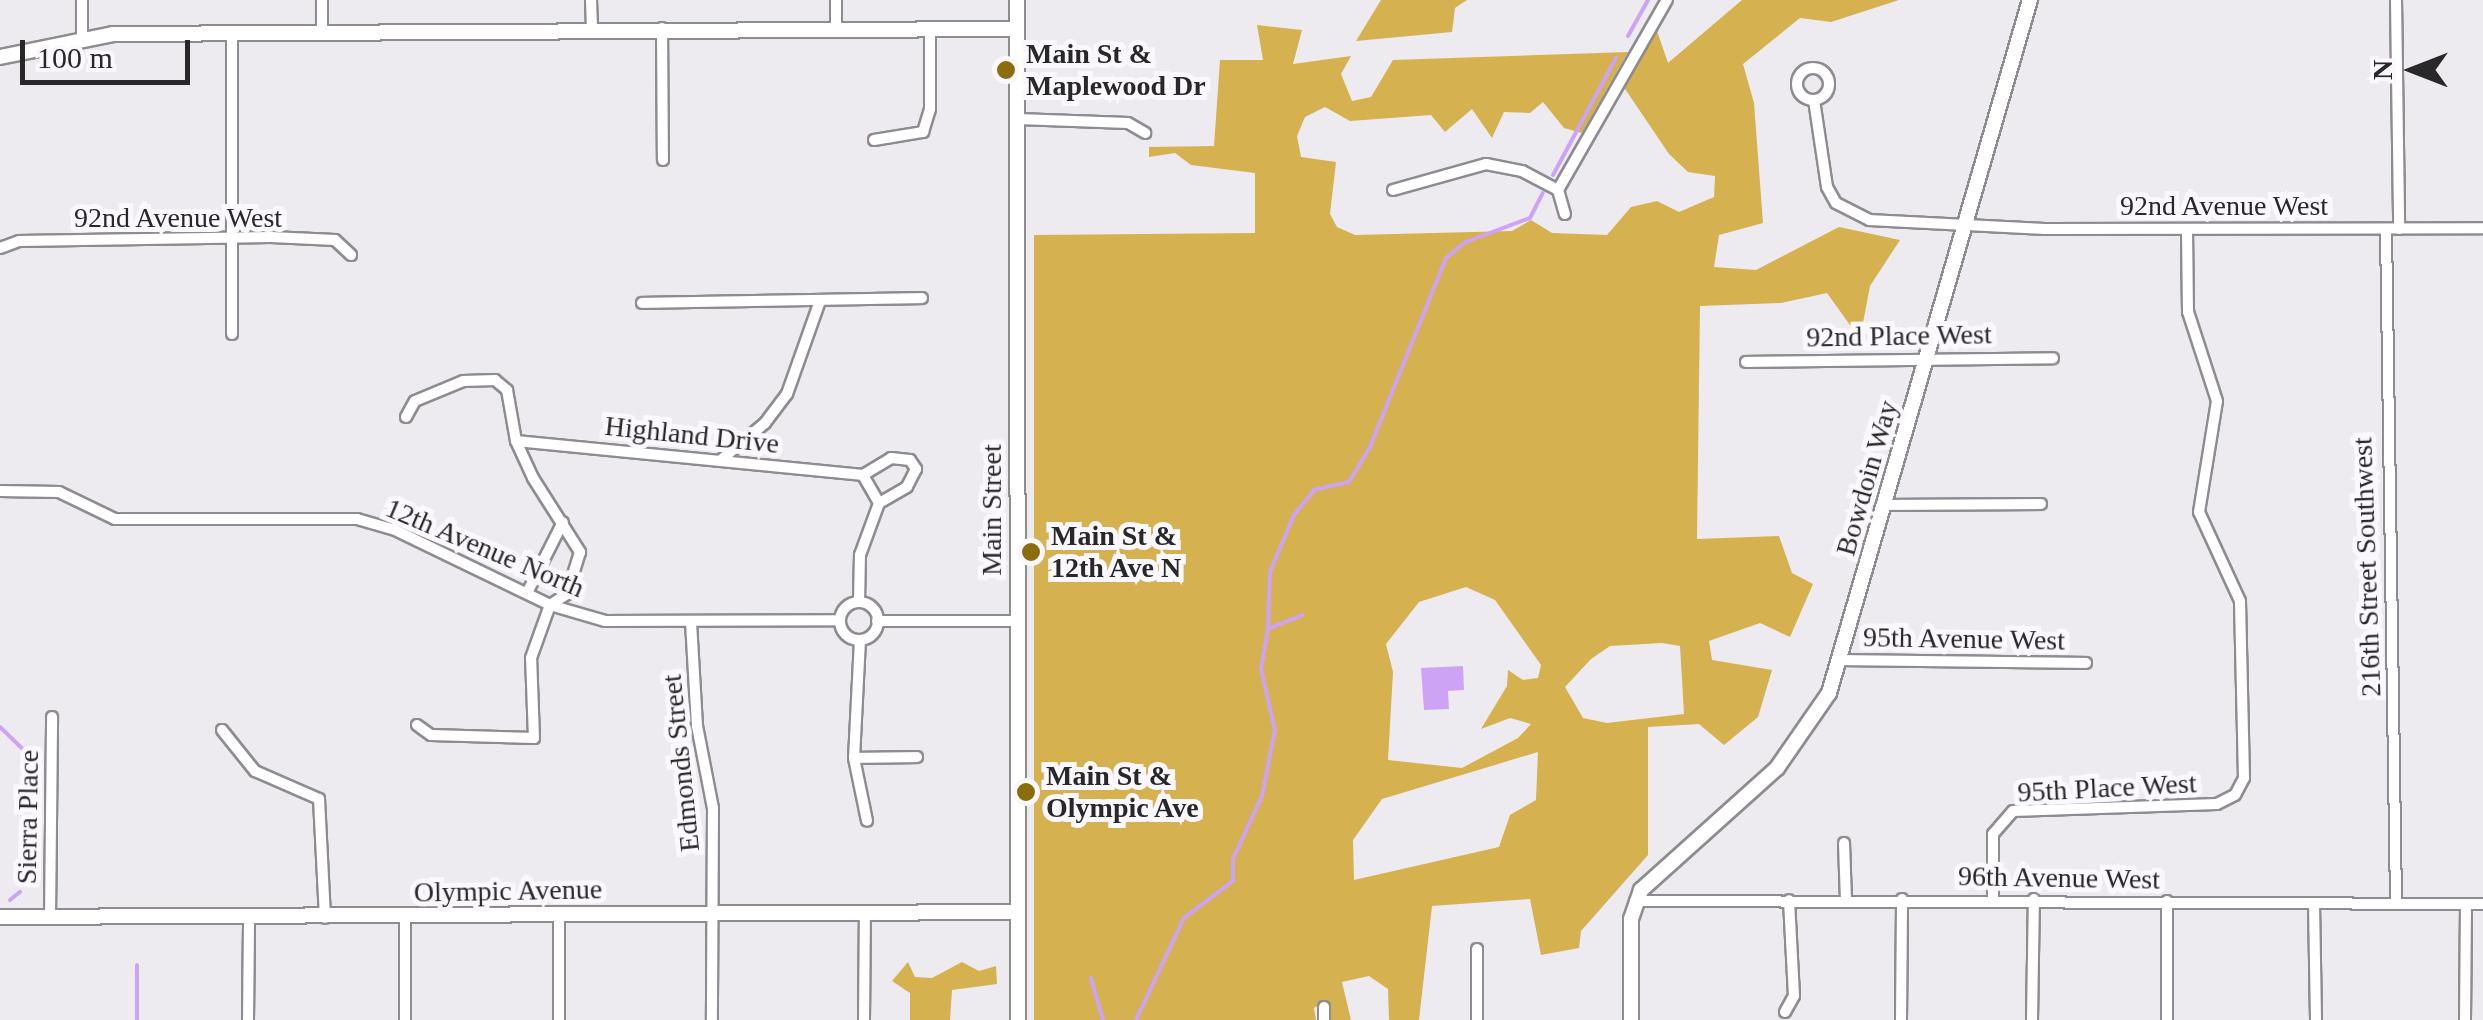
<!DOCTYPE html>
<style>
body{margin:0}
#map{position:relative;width:2483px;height:1020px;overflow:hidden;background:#edebf0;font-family:Georgia,serif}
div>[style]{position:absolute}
.forest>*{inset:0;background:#d5b150}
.water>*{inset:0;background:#cca3f5}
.stream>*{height:4px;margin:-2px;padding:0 2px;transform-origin:2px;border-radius:2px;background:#cca3f5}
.roads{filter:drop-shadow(2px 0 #8e8c90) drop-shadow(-2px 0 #8e8c90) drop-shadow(0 2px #8e8c90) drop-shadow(0 -2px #8e8c90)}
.street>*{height:10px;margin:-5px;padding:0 5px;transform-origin:5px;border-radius:5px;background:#fff}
.street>.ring{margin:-5px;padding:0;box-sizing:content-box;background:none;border:10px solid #fff;border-radius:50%}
.secondary>*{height:14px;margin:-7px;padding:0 7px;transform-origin:7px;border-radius:7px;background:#fff}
.dots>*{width:28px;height:28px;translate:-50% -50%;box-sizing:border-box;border:5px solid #fbf8fd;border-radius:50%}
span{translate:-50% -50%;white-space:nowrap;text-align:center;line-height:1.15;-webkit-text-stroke:10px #fbf8fd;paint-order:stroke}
.poi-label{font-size:28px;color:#282729;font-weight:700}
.left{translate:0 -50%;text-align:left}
.street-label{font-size:28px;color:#282729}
.north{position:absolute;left:2363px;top:20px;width:100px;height:100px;-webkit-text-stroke:8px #fbf8fd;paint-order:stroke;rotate:270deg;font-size:28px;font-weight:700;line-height:40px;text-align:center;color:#282729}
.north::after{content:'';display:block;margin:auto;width:35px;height:45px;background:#282729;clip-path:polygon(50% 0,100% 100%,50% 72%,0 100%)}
.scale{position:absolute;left:20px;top:40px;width:170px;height:45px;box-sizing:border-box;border:5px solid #282729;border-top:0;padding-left:12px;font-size:30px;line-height:35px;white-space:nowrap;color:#282729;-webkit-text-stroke:8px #fbf8fd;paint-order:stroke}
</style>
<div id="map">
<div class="forest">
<i style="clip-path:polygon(1381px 0,1467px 0,1455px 8px,1452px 32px,1356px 41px)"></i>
<i style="clip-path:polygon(evenodd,1742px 0,1899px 0,1831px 22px,1800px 18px,1743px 64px,1754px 103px,1763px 223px,1719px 235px,1714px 267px,1756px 270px,1839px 227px,1900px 240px,1870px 286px,1860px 339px,1827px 293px,1781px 303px,1700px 306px,1697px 539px,1779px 536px,1792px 573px,1813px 584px,1790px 637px,1760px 623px,1709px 641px,1712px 660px,1772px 670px,1758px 717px,1724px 745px,1699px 724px,1648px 727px,1648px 855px,1581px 931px,1579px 948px,1541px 955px,1530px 899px,1432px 906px,1419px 1020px,1389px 1020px,1388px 989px,1369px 976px,1342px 982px,1351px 1020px,1330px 1020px,1326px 1001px,1314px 1008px,1316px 1020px,1034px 1020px,1034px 235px,1255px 233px,1255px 173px,1191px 165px,1175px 153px,1149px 157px,1149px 147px,1214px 146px,1220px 60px,1263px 60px,1257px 25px,1302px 30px,1293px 64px,1351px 56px,1341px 74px,1352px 101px,1371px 97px,1393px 60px,1628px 52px,1582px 133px,1564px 128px,1543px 102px,1530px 113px,1504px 112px,1492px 138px,1472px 109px,1445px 132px,1431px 115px,1350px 121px,1325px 107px,1305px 117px,1297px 136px,1301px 157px,1336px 162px,1330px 214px,1337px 227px,1355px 235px,1512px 231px,1531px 220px,1552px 233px,1607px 235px,1631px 207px,1657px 201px,1679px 212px,1714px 197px,1715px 176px,1688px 172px,1669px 154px,1621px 83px,1656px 28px,1668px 63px,1742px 0,1466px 587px,1495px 600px,1541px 665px,1538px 678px,1523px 680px,1508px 670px,1507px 686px,1481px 729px,1510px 718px,1531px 724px,1518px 738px,1462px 768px,1388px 760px,1393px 672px,1386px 644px,1419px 602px,1466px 587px,1742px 0,1662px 643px,1680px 646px,1684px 714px,1607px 723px,1583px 718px,1565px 687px,1591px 659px,1610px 646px,1662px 643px,1742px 0,1538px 752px,1536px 800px,1510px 815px,1499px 847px,1354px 880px,1353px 840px,1382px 799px,1538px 752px)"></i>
<i style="clip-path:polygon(908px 962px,915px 977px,932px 978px,962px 962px,979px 971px,996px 966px,997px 984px,952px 990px,950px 1020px,910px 1020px,910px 993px,892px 981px)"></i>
</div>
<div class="water">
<i style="clip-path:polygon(1463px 666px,1464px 690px,1448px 691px,1449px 709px,1424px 710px,1421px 668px)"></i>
</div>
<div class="stream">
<i style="left:1628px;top:36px;width:41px;rotate:-60.9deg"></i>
<i style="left:1553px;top:175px;width:133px;rotate:-61.7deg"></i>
<i style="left:1268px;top:629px;width:57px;rotate:-88deg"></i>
<i style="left:1270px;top:572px;width:62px;rotate:-67.2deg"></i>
<i style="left:1294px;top:515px;width:32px;rotate:-51deg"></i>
<i style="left:1314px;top:490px;width:36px;rotate:-13deg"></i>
<i style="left:1349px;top:482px;width:41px;rotate:-59deg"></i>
<i style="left:1370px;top:447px;width:204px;rotate:-68.1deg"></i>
<i style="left:1446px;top:258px;width:26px;rotate:-39deg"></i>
<i style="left:1466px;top:242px;width:68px;rotate:-20.6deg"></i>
<i style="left:1530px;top:218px;width:28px;rotate:-63deg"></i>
<i style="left:0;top:727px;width:53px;rotate:44.2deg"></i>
<i style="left:38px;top:764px;width:53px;rotate:91.1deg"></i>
<i style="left:25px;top:885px;width:16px;rotate:-52deg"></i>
<i style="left:35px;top:872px;width:40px;rotate:-88.6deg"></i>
<i style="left:10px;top:900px;width:13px;rotate:-39deg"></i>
<i style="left:137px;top:965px;width:55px;rotate:90deg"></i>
<i style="left:1091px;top:978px;width:44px;rotate:74.1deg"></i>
<i style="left:1136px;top:1020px;width:113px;rotate:-64.8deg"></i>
<i style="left:1184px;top:918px;width:61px;rotate:-37.1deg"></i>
<i style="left:1233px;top:881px;width:22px;rotate:-90deg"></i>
<i style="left:1233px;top:859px;width:69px;rotate:-65.3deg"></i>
<i style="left:1262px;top:796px;width:67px;rotate:-78.9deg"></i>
<i style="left:1275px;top:730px;width:63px;rotate:-102.9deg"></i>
<i style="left:1261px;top:669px;width:41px;rotate:-80.1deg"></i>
<i style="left:1268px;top:629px;width:37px;rotate:-22deg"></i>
</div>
<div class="roads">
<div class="street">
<i style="left:82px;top:0;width:37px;rotate:90deg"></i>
<i style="left:322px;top:0;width:30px;rotate:90deg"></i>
<i style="left:591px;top:0;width:28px;rotate:88deg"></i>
<i style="left:836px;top:0;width:29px;rotate:90deg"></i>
<i style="left:2396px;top:0;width:229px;rotate:89.2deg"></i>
<i style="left:662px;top:28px;width:132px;rotate:89.6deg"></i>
<i style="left:232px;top:32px;width:302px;rotate:90deg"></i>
<i class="ring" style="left:1797px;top:68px;width:22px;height:22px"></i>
<i style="left:1814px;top:100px;width:88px;rotate:81.5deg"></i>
<i style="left:1827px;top:187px;width:18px;rotate:61deg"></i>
<i style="left:1836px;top:203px;width:37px;rotate:27deg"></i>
<i style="left:1869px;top:220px;width:176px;rotate:2.9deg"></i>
<i style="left:2045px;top:229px;width:438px;rotate:-0.1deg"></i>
<i style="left:1018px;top:119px;width:110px;rotate:2.1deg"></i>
<i style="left:1128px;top:123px;width:20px;rotate:30deg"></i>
<i style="left:874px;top:140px;width:50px;rotate:-9.3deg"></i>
<i style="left:923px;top:132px;width:24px;rotate:-73deg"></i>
<i style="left:930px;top:109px;width:80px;rotate:-90deg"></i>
<i style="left:1393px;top:190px;width:97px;rotate:-15.6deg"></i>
<i style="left:1486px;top:164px;width:37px;rotate:11deg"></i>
<i style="left:1522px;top:171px;width:41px;rotate:27.8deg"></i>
<i style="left:1558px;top:190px;width:219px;rotate:-60.2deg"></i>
<i style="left:1558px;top:190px;width:25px;rotate:74deg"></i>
<i style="left:2386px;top:229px;width:675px;rotate:89.15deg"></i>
<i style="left:0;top:248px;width:20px;rotate:-20deg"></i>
<i style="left:19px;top:241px;width:252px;rotate:-0.9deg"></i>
<i style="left:271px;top:237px;width:64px;rotate:2.7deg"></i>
<i style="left:335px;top:240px;width:22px;rotate:43deg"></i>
<i style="left:642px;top:303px;width:280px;rotate:-1deg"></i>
<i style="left:1746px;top:362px;width:307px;rotate:-0.7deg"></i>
<i style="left:406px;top:417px;width:18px;rotate:-61deg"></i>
<i style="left:415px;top:401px;width:52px;rotate:-22.6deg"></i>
<i style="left:463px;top:381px;width:32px;rotate:-2deg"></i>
<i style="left:495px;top:380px;width:16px;rotate:40deg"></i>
<i style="left:507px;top:390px;width:52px;rotate:80deg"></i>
<i style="left:516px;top:441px;width:41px;rotate:65.3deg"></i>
<i style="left:533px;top:478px;width:88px;rotate:57.6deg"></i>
<i style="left:580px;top:552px;width:44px;rotate:107.2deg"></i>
<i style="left:567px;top:594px;width:20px;rotate:147deg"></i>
<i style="left:516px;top:441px;width:349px;rotate:5.6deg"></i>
<i style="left:722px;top:459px;width:56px;rotate:-39.9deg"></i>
<i style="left:765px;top:423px;width:36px;rotate:-53deg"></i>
<i style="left:787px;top:394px;width:99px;rotate:-70.5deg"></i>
<i style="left:863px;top:475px;width:33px;rotate:-31deg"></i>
<i style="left:891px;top:458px;width:19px;rotate:6deg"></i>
<i style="left:910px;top:460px;width:11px;rotate:56deg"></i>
<i style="left:916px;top:469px;width:20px;rotate:117deg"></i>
<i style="left:907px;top:487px;width:32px;rotate:150deg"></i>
<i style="left:0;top:491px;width:59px;rotate:1deg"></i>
<i style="left:59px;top:492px;width:62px;rotate:25.7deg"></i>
<i style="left:115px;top:519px;width:242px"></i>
<i style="left:357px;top:519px;width:37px;rotate:16deg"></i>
<i style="left:393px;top:529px;width:174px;rotate:25.8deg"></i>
<i style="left:550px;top:605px;width:57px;rotate:16.2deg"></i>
<i style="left:605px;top:621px;width:234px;rotate:-0.2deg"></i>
<i style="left:1886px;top:505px;width:155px;rotate:-0.4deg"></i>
<i style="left:528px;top:591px;width:77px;rotate:-63.1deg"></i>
<i style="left:859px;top:602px;width:47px;rotate:-88.8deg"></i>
<i style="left:860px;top:555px;width:55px;rotate:-69.9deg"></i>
<i style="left:879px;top:503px;width:32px;rotate:-120deg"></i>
<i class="ring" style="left:840px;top:602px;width:28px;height:28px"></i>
<i style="left:877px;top:621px;width:141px"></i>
<i style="left:691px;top:622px;width:104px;rotate:86.7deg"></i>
<i style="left:697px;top:726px;width:84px;rotate:79deg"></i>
<i style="left:713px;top:808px;width:212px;rotate:90.3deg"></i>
<i style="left:860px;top:640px;width:118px;rotate:92.9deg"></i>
<i style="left:854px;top:758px;width:64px;rotate:78.3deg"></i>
<i style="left:1841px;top:660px;width:245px;rotate:0.7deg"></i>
<i style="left:417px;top:725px;width:17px;rotate:36deg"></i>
<i style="left:431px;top:735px;width:103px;rotate:1.7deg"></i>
<i style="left:534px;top:738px;width:80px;rotate:-92.1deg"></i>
<i style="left:531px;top:658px;width:56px;rotate:-70.3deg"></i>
<i style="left:222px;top:730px;width:53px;rotate:51.2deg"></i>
<i style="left:255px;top:771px;width:70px;rotate:23.6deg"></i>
<i style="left:319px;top:799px;width:119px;rotate:87.1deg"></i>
<i style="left:854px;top:758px;width:63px;rotate:-0.9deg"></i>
<i style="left:1844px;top:843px;width:56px;rotate:88deg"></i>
<i style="left:1993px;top:899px;width:65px;rotate:-90deg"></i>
<i style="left:1993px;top:834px;width:30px;rotate:-49deg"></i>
<i style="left:2013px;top:811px;width:204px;rotate:-2deg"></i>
<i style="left:2217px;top:804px;width:20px;rotate:-27deg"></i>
<i style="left:2235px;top:795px;width:19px;rotate:-62deg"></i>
<i style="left:2244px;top:778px;width:177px;rotate:-91.3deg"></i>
<i style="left:2240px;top:601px;width:98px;rotate:-114.7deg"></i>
<i style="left:2199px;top:512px;width:112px;rotate:-80.8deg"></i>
<i style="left:2217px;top:401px;width:94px;rotate:-108deg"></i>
<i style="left:2188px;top:312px;width:83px;rotate:-90.7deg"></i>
<i style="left:1635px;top:901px;width:848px;rotate:0.2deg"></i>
<i style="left:2314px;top:904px;width:116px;rotate:89deg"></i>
<i style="left:559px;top:916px;width:104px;rotate:90deg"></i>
<i style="left:50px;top:917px;width:200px;rotate:-89.4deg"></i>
<i style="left:405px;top:918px;width:102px;rotate:90deg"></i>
<i style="left:1477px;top:949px;width:71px;rotate:90deg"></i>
<i style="left:1324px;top:1007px;width:13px;rotate:90deg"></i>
<i style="left:1785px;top:1012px;width:18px;rotate:-61deg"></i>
<i style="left:1794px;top:996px;width:96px;rotate:-93deg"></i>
<i style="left:248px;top:1020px;width:104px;rotate:-89.4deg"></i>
<i style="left:864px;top:1020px;width:107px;rotate:-89.5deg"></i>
<i style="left:1901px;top:1020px;width:121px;rotate:-89.5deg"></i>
<i style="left:2032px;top:1020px;width:121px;rotate:-89.1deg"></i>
<i style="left:2167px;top:1020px;width:119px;rotate:-90deg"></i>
<i style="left:2465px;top:1020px;width:116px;rotate:-89.5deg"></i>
</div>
<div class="secondary">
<i style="left:1017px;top:0;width:1020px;rotate:89.94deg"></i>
<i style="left:0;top:57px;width:115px;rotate:-11.5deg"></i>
<i style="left:113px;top:34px;width:904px;rotate:-0.32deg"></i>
<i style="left:0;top:917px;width:1018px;rotate:-0.28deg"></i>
<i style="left:1631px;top:1020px;width:101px;rotate:-90deg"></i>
<i style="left:1631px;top:919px;width:31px;rotate:-71deg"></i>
<i style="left:1641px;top:890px;width:183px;rotate:-41.9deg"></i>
<i style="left:1777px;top:768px;width:91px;rotate:-55.3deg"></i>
<i style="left:1829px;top:693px;width:722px;rotate:-73.83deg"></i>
</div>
</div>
<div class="dots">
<i style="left:1006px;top:70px;background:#8b6d0e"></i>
<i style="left:1031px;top:552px;background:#8b6d0e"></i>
<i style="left:1026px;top:792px;background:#8b6d0e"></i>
</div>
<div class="poi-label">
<span class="left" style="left:1026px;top:70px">Main St &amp;<br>Maplewood Dr</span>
<span class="left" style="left:1051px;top:552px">Main St &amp;<br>12th Ave N</span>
<span class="left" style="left:1046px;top:792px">Main St &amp;<br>Olympic Ave</span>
</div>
<div class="street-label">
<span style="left:2224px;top:206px">92nd Avenue West</span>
<span style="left:178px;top:218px">92nd Avenue West</span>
<span style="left:1899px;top:336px;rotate:-1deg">92nd Place West</span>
<span style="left:692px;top:435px;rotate:6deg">Highland Drive</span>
<span style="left:1867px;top:478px;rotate:-74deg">Bowdoin Way</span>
<span style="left:992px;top:510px;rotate:-90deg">Main Street</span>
<span style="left:485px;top:548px;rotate:23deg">12th Avenue North</span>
<span style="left:2367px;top:567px;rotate:-92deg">216th Street Southwest</span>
<span style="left:1964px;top:639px;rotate:1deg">95th Avenue West</span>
<span style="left:681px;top:763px;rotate:-96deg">Edmonds Street</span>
<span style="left:2107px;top:788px;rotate:-3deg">95th Place West</span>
<span style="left:28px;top:817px;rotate:-89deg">Sierra Place</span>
<span style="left:2059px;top:878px;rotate:1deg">96th Avenue West</span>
<span style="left:508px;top:891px;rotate:-1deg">Olympic Avenue</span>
</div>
<div class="north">N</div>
<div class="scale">100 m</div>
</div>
